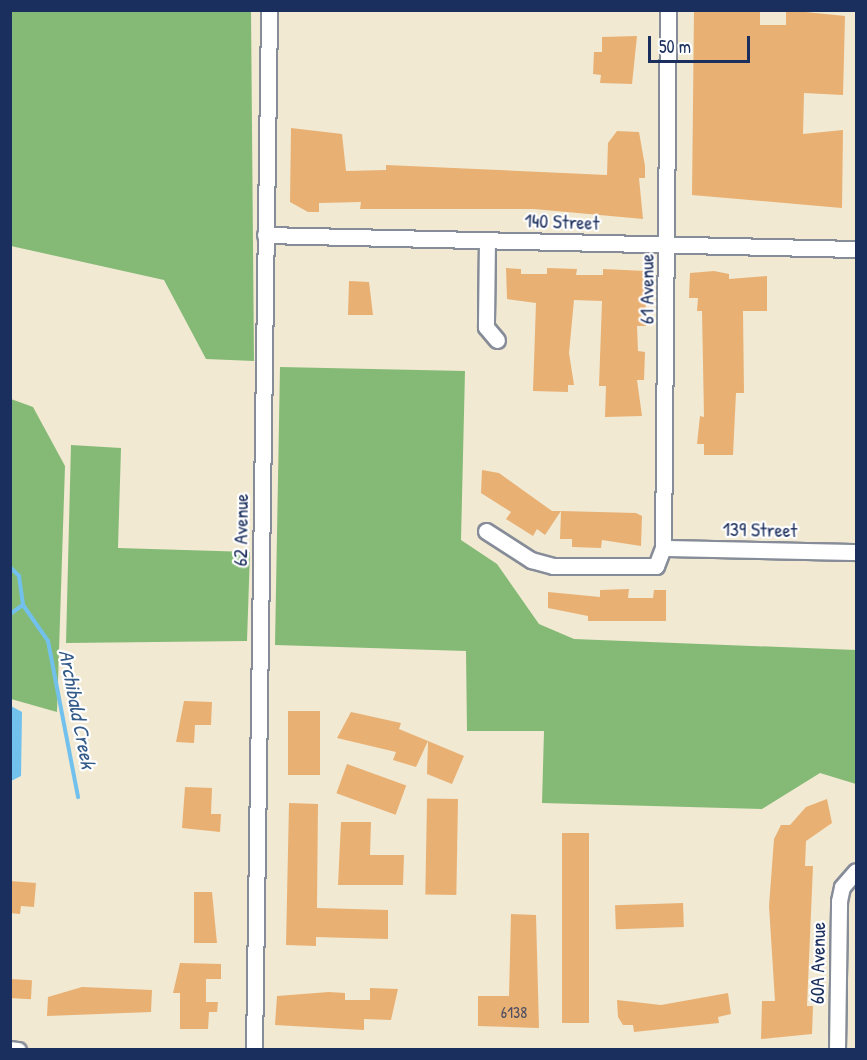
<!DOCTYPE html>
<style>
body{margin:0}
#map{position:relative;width:867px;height:1060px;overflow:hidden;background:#f1e9d2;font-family:"Patrick Hand",sans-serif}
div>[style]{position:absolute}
.forest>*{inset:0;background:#85ba76}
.water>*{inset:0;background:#72c1ed}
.stream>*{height:4px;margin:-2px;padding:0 2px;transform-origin:2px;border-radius:2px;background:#72c1ed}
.building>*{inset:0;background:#e9b073;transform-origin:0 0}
.roads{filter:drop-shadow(2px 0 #868c98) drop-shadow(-2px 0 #868c98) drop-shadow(0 2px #868c98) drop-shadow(0 -2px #868c98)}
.minor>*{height:15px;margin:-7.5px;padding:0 7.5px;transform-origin:7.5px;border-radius:7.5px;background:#fff}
span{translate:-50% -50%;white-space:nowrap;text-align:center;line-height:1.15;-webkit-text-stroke:4.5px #fff;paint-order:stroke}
.number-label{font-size:16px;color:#4e4f63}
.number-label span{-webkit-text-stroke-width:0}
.street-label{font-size:20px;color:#1b2f5e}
.water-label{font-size:21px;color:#355b89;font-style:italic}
.frame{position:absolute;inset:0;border:12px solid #1b2f5e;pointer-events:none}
.scale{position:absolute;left:648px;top:36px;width:102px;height:27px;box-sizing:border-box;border:3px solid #1b2f5e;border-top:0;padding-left:8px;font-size:18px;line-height:21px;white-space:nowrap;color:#1b2f5e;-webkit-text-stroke:4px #fff;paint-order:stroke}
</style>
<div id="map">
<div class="forest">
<i style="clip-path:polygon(11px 10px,251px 11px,254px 361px,206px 359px,164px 280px,11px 246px)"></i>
<i style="clip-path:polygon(280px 367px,465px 371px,461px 540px,497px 564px,539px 624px,574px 639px,856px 650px,856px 784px,820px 773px,762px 809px,542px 803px,544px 731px,467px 731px,466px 651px,275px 645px)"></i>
<i style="clip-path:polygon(11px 399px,33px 407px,65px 466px,57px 712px,11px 699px)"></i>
<i style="clip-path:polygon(71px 445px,121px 448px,118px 548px,250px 552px,247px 641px,66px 643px)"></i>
</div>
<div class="water">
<i style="clip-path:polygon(11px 706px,22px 712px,21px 776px,11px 781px)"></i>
</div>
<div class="stream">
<i style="left:10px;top:567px;width:13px;rotate:45deg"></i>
<i style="left:19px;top:576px;width:29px;rotate:82deg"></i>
<i style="left:23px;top:605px;width:44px;rotate:55.2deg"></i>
<i style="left:48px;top:641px;width:159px;rotate:79.1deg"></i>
<i style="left:10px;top:614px;width:16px;rotate:-35deg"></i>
</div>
<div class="building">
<i style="clip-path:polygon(694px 10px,760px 10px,760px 25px,786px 25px,786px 10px,845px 16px,843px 95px,804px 93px,803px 134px,843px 130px,842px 208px,692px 195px)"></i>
<i style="clip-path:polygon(637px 36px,632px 84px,600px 83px,601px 75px,593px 74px,594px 52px,602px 52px,602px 37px)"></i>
<i style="clip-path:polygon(291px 128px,342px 134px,346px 171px,386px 170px,386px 165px,607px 175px,608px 143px,617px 131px,639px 132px,645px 166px,645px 178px,639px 178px,643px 219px,534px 209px,360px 209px,361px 202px,319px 203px,319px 212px,308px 212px,290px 202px)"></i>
<i style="clip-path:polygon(506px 268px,521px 269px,521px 274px,547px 274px,547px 268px,577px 269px,576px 275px,603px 275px,603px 269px,645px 271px,646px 326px,637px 326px,638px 351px,645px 352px,644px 380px,637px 380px,642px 416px,605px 417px,606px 386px,599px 386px,602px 301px,574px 300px,569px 353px,574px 385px,568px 385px,568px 392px,533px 391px,536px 303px,507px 299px)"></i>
<i style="clip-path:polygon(714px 271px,729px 274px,729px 279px,767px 276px,767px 311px,743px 311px,744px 393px,736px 393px,733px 455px,704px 455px,704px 444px,697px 444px,700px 416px,704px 417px,702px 311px,697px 311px,698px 298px,689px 298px,690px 273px)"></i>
<i style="clip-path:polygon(349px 281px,369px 282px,373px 315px,348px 315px)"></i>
<i style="clip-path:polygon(482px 470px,499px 473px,552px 511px,561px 511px,545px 535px,537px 529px,533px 536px,506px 519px,511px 512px,481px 493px)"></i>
<i style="clip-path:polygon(561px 511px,636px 513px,642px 516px,641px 546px,602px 540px,601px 548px,572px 547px,572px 539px,560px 539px)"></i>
<i style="clip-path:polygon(629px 589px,628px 598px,653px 598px,654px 590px,666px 590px,666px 621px,588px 621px,588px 616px,548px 608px,548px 592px,600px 597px,600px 590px)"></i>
<i style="clip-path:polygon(184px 701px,212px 702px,211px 725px,195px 725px,194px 743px,176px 742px)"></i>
<i style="left:288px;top:711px;width:32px;height:64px"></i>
<i style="clip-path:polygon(351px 712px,401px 723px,399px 729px,428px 741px,416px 767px,393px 760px,396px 752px,337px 738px)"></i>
<i style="clip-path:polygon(428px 741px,464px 756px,452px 784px,427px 774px)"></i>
<i style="left:347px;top:764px;width:63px;height:31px;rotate:20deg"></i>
<i style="clip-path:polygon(185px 787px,212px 788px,211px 814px,221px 814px,220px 832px,182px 828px)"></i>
<i style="left:458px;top:799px;width:96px;height:31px;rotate:91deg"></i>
<i style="clip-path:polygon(827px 799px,832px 823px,806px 841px,805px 866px,813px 866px,807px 1006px,813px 1006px,812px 1034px,761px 1039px,762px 1001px,775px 1001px,769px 906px,774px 839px,781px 825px,790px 825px,806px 807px)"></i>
<i style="clip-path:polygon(289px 803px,318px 804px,317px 908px,388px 910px,388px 939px,316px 937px,316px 946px,286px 945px)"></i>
<i style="clip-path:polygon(341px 822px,371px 822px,370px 855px,404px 855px,403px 885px,338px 885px)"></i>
<i style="left:562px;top:833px;width:27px;height:190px"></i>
<i style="clip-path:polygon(10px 881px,36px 883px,34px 907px,21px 906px,20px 914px,10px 913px)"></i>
<i style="clip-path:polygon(194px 892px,212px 892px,217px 943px,194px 943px)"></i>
<i style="left:683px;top:903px;width:24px;height:68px;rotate:88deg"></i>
<i style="clip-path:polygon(511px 914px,536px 915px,539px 1028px,478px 1026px,478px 996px,509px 996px)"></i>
<i style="clip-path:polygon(180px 963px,221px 964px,221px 979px,206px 979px,206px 1002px,218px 1002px,217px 1012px,209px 1012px,208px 1029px,180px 1029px,180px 993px,173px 993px)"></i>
<i style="left:10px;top:979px;width:22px;height:19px;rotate:3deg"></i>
<i style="clip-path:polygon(82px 987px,152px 990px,151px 1012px,47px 1016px,48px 997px)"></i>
<i style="clip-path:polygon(370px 988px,398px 989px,391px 1020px,364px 1019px,364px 1030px,275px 1025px,277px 996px,329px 992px,345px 993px,345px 1000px,370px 1000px)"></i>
<i style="clip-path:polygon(728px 993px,731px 1014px,718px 1017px,719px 1023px,634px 1032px,633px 1025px,623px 1025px,618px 1017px,617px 1000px,661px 1005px)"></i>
</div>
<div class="roads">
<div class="minor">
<i style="left:265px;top:235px;width:591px;rotate:1.36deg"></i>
<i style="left:487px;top:240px;width:87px;rotate:90.7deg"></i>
<i style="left:486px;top:327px;width:17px;rotate:50deg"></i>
<i style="left:486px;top:531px;width:54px;rotate:32.8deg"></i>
<i style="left:531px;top:560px;width:23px;rotate:15deg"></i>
<i style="left:553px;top:566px;width:103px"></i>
<i style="left:656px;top:566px;width:19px;rotate:-69deg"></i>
<i style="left:663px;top:548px;width:538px;rotate:-89.47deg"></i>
<i style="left:663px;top:548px;width:193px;rotate:1.2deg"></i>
<i style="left:10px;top:1049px;width:8px;rotate:7deg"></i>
<i style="left:254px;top:1050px;width:1040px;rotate:-89.17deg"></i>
<i style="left:837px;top:1050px;width:149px;rotate:-89.2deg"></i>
<i style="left:839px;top:901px;width:14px;rotate:-78deg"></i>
<i style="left:842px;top:887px;width:21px;rotate:-49deg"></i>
</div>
</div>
<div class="number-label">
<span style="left:514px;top:1012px">6138</span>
</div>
<div class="street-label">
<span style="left:562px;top:221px;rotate:2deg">140 Street</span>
<span style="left:646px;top:289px;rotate:-90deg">61 Avenue</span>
<span style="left:760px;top:529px;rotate:1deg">139 Street</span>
<span style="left:240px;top:530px;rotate:-89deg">62 Avenue</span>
<span style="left:817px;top:963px;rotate:-89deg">60A Avenue</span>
</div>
<div class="water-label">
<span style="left:77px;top:709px;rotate:79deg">Archibald Creek</span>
</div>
<div class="frame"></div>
<div class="scale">50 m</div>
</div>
